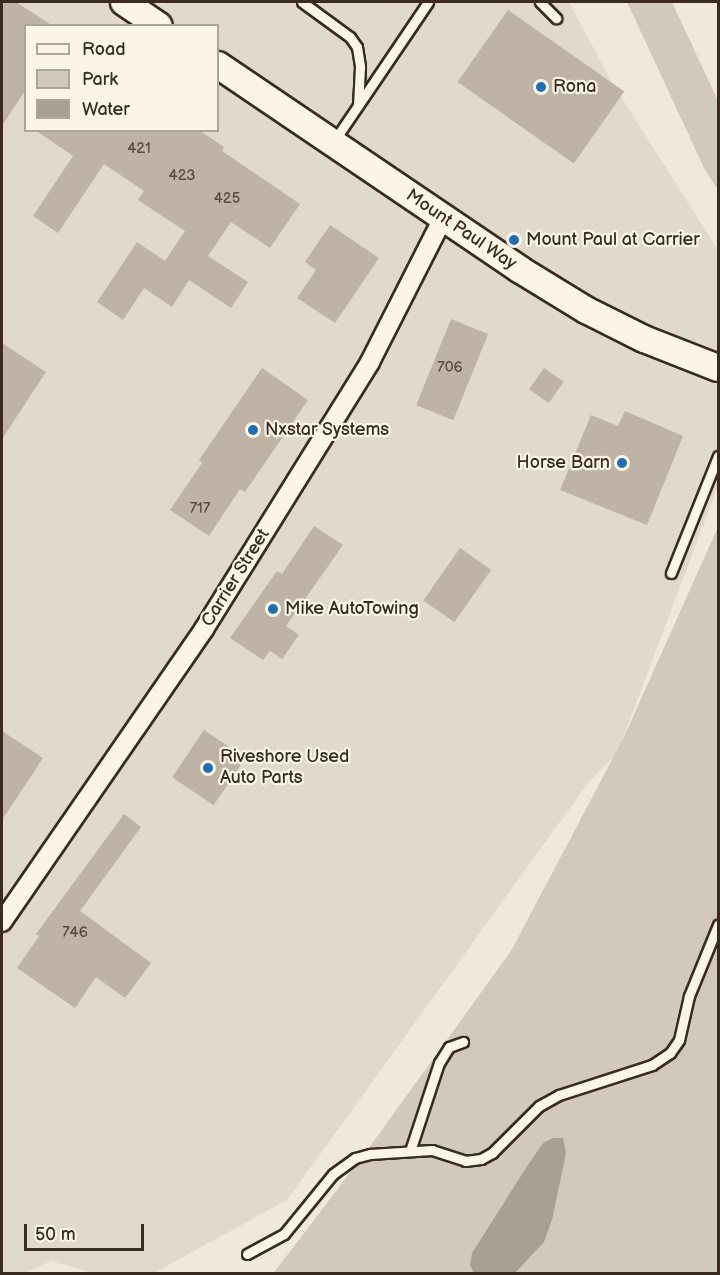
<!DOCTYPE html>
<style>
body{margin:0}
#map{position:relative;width:720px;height:1275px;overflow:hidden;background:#f0e9d9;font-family:"Balsamiq Sans",sans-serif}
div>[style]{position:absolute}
.built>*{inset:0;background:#e1d9c9}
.green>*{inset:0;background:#d2c9ba}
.water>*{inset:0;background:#aaa091}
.building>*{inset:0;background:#beb3a4;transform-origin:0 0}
.roads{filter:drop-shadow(2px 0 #3b2a1e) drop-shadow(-2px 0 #3b2a1e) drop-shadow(0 2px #3b2a1e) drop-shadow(0 -2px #3b2a1e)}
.lane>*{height:9px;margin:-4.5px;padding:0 4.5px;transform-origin:4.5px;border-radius:4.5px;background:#fcf5e5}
.street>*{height:18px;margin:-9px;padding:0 9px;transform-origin:9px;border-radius:9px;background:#fcf5e5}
.secondary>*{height:26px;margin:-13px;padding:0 13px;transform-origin:13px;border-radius:13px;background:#fcf5e5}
.dots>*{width:16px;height:16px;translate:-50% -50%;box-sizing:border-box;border:3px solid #fcf5e5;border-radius:50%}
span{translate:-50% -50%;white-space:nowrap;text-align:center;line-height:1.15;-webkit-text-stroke:4.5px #fcf5e5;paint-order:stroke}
.number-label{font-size:15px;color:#5c4c40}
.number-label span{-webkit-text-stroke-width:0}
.poi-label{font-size:18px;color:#3b2a1e}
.left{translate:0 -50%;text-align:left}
.right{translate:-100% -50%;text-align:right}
.street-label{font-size:18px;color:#3b2a1e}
.frame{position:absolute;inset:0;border:3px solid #3b2a1e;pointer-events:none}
.legend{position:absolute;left:24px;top:24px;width:195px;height:108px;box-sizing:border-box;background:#fcf5e5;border:2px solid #afa495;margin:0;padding:8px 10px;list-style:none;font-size:18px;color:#3b2a1e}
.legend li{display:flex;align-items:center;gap:12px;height:30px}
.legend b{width:30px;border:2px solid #afa495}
.scale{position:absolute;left:24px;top:1224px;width:120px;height:27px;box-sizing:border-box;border:3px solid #3b2a1e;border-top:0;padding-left:8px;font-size:18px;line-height:21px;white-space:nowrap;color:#3b2a1e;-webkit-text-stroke:4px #fcf5e5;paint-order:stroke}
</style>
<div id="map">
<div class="built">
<i style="clip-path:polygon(evenodd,2px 2px,569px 2px,611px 81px,718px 250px,718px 486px,617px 754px,588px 783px,287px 1200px,154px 1273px,93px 1273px,51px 1261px,25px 1273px,2px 1274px,2px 2px,26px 26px,218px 26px,218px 130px,26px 130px,26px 26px)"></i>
</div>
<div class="green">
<i style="clip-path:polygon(627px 2px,672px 2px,718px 101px,718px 190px,705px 170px)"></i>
<i style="clip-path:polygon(718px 527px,718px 1273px,273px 1274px,371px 1145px,511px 951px,624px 737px)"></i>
</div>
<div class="water">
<i style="clip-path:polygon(553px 1138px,563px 1138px,566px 1153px,552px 1220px,544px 1242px,515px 1273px,474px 1273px,470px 1265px,472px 1253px,526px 1168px,543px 1143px)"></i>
</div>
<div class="building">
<i style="clip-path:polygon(2px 2px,16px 2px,53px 26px,26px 26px,26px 89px,2px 126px)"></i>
<i style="left:508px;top:10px;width:142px;height:88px;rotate:35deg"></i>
<i style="clip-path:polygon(35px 130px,199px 130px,224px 147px,222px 151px,300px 204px,270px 248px,231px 222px,208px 256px,248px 282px,231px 308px,189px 280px,172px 307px,144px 288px,123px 320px,97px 302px,137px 242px,165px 261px,185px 231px,138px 200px,144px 191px,104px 164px,58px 233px,33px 216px,73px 156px)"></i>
<i style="clip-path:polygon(330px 225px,379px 258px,335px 323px,297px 298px,316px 270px,305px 262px)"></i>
<i style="left:451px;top:319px;width:40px;height:93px;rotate:22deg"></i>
<i style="clip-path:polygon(2px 343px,46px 372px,2px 439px)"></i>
<i style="clip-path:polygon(262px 368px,308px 400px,245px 492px,240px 489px,209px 536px,170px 510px,202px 463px,199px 460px)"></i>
<i style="left:544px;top:368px;width:24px;height:26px;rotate:35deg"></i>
<i style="clip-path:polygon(625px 411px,683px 436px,647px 525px,560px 490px,591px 415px,618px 426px)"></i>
<i style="clip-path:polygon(314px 526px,343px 545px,286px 626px,299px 635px,282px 659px,270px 651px,263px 660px,230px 638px,277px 571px,282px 574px)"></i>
<i style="left:460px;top:548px;width:38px;height:64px;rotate:35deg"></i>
<i style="left:204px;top:730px;width:50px;height:57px;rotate:34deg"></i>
<i style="clip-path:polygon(2px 731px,43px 758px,2px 820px)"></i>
<i style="clip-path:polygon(124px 814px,141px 827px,80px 911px,151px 963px,125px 998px,96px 977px,75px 1008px,17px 968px,39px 936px,36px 934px)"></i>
</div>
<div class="roads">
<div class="lane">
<i style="left:302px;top:2px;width:59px;rotate:36.1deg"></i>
<i style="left:350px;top:37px;width:12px;rotate:55deg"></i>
<i style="left:357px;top:47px;width:20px;rotate:81deg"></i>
<i style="left:360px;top:67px;width:37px;rotate:93deg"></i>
<i style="left:540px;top:2px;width:23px;rotate:45deg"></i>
<i style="left:334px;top:141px;width:168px;rotate:-55.9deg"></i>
<i style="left:671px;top:573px;width:126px;rotate:-68.1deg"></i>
<i style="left:410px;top:1151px;width:93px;rotate:-71.8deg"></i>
<i style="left:439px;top:1063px;width:19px;rotate:-58deg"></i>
<i style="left:449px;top:1047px;width:15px;rotate:-20deg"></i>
<i style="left:247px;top:1254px;width:42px;rotate:-28.4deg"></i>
<i style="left:284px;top:1234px;width:77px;rotate:-50.8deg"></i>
<i style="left:333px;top:1174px;width:27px;rotate:-36deg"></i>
<i style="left:355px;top:1158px;width:16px;rotate:-15deg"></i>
<i style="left:370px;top:1154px;width:62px;rotate:-3.7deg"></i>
<i style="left:432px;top:1150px;width:35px;rotate:18deg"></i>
<i style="left:465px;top:1161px;width:16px;rotate:-7deg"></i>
<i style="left:481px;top:1159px;width:13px;rotate:-29deg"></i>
<i style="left:492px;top:1153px;width:66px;rotate:-45deg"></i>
<i style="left:539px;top:1106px;width:23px;rotate:-29deg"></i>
<i style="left:559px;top:1095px;width:98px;rotate:-17.9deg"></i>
<i style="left:652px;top:1065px;width:22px;rotate:-34deg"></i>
<i style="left:670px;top:1053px;width:16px;rotate:-55deg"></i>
<i style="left:679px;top:1040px;width:45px;rotate:-77.2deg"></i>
<i style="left:689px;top:996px;width:77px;rotate:-67.8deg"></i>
</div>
<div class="street">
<i style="left:2px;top:922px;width:356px;rotate:-55.4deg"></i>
<i style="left:204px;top:629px;width:314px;rotate:-58.1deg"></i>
<i style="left:370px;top:362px;width:161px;rotate:-63.1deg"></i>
</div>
<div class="secondary">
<i style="left:124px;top:2px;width:42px;rotate:34.4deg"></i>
<i style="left:218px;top:65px;width:364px;rotate:34.1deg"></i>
<i style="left:519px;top:269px;width:79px;rotate:31.5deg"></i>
<i style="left:586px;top:310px;width:65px;rotate:26.6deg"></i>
<i style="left:644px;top:339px;width:79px;rotate:21.4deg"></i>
</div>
</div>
<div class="dots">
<i style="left:541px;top:87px;background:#1f6fb2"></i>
<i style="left:514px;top:240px;background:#1f6fb2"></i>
<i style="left:253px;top:430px;background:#1f6fb2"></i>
<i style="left:622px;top:463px;background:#1f6fb2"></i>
<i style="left:273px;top:609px;background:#1f6fb2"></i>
<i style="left:208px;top:768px;background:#1f6fb2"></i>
</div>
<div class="number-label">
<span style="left:139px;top:149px">421</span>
<span style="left:182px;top:176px">423</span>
<span style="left:227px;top:199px">425</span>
<span style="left:450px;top:368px">706</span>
<span style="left:200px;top:509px">717</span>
<span style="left:75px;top:933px">746</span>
</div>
<div class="poi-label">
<span class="left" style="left:553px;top:87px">Rona</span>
<span class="left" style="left:526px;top:240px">Mount Paul at Carrier</span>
<span class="left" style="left:265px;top:430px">Nxstar Systems</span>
<span class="right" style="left:610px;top:463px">Horse Barn</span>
<span class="left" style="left:285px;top:609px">Mike AutoTowing</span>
<span class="left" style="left:220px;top:768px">Riveshore Used<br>Auto Parts</span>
</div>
<div class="street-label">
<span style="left:461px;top:230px;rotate:34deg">Mount Paul Way</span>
<span style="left:236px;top:578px;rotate:-58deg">Carrier Street</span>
</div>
<div class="frame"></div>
<ul class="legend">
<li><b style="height:8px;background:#fcf5e5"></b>Road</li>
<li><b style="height:16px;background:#d2c9ba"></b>Park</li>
<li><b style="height:16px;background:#aaa091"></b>Water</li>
</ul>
<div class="scale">50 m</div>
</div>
